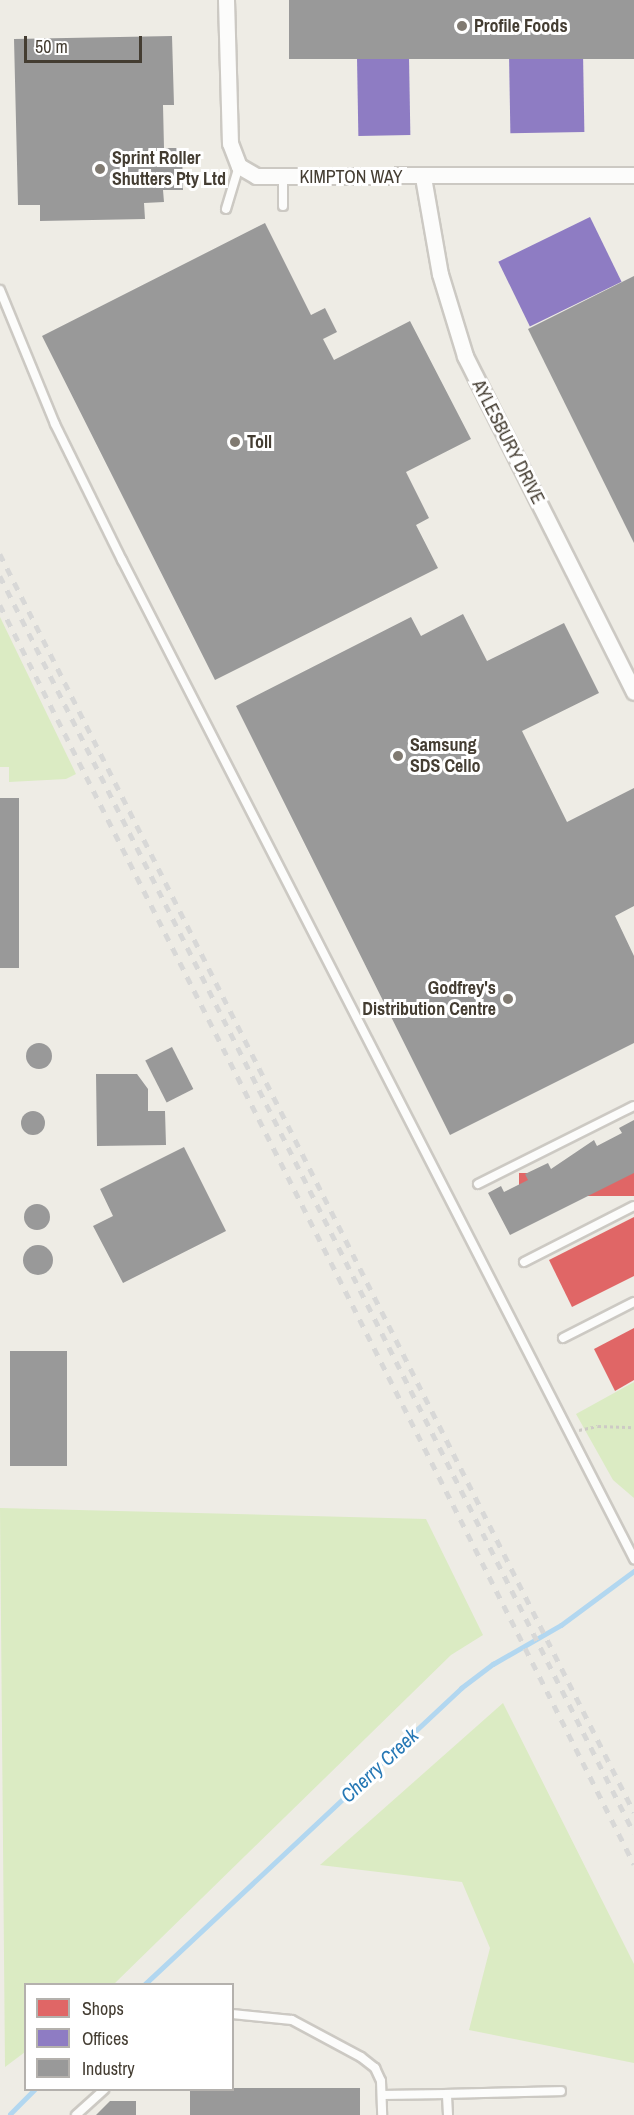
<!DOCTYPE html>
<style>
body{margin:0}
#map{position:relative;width:634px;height:2115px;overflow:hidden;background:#eeece5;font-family:"Archivo Narrow",sans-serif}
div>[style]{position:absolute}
.green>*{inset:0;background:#dbebc3}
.shops>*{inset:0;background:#e06666;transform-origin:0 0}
.offices>*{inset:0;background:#8e7cc3;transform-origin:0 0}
.industry>*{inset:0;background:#999;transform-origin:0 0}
.round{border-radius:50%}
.stream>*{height:4.5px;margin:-2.25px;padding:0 2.25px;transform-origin:2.25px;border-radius:2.25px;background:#b2d7f0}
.path>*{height:3px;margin-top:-1.5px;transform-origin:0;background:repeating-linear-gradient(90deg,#cdcac5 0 3px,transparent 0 6px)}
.roads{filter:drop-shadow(2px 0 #ccc9c3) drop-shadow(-2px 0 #ccc9c3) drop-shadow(0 2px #ccc9c3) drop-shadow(0 -2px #ccc9c3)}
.lane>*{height:8px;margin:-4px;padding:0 4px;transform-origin:4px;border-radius:4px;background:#fcfcfb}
.street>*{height:15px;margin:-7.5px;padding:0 7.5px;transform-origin:7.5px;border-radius:7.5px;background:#fcfcfb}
.rail>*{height:4.5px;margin-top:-2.25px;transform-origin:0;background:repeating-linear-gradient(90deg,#d8d8d7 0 8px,transparent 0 16px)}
.dots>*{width:16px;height:16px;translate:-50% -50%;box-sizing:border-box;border:3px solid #fff;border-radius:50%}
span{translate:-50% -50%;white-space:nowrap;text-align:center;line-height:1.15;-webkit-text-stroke:6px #fff;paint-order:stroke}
.poi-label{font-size:18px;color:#443d32;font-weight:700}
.left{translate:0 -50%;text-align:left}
.right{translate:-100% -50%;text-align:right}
.street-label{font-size:18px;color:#443d32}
.water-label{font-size:20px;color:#2678b5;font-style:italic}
.legend{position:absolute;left:24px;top:1983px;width:210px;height:108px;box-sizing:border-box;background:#fff;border:2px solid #b4b1ad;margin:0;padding:8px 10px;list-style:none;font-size:18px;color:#443d32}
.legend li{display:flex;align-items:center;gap:12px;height:30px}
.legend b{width:30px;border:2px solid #b4b1ad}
.scale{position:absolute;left:24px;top:36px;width:118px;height:27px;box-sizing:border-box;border:3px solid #443d32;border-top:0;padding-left:8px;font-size:18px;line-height:21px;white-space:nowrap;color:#443d32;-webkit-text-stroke:4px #fff;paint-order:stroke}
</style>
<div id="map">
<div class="green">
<i style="clip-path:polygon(0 617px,76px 774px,66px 779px,9px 782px,9px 767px,0 767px)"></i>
<i style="clip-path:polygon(634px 1382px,634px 1498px,613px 1480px,576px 1414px)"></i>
<i style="clip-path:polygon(0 1508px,426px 1519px,483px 1635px,451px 1655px,114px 1984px,26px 1984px,25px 2052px,5px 2067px)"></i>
<i style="clip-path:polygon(503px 1703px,634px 1964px,634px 2063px,469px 2030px,490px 1948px,462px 1882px,320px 1865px)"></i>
</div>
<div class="shops">
<i style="left:634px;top:1173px;width:23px;height:115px;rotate:90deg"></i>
<i style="clip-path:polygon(634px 1217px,634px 1276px,572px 1307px,549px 1260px)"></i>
<i style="clip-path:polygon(634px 1328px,634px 1380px,615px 1391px,594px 1349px)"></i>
</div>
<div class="offices">
<i style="left:583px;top:53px;width:79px;height:74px;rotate:89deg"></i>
<i style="left:409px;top:57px;width:78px;height:52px;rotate:89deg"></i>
<i style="left:590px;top:217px;width:72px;height:102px;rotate:64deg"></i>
</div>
<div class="industry">
<i style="left:289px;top:0;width:345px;height:59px"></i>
<i style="clip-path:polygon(172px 36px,174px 105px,163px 105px,164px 148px,182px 148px,183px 190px,163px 190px,164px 202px,144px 203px,145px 219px,40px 221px,40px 205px,18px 205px,14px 39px)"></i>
<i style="clip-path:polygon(265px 223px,311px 315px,325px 308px,337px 332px,323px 339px,334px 360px,410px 321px,471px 439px,406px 472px,429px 518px,416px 525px,438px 568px,215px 680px,42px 336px)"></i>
<i style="clip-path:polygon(634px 276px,634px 543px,528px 329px)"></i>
<i style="clip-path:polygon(463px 614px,487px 661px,564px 623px,599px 693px,522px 731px,567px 822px,634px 788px,634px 906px,615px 916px,634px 956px,634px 1043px,450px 1135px,236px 706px,411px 617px,421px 636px)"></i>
<i style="left:0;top:798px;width:19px;height:170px"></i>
<i class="round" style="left:26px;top:1043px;width:26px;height:26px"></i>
<i style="left:172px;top:1047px;width:47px;height:30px;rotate:63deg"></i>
<i style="clip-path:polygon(96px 1074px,137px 1074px,148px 1089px,148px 1111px,165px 1111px,166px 1145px,97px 1146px)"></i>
<i class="round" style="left:21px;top:1111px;width:24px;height:24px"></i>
<i style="clip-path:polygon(634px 1120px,634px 1173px,510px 1235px,488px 1193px,501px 1186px,504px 1192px,528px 1180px,525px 1174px,548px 1163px,551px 1169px,594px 1140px,597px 1146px,622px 1133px,619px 1128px)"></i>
<i style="clip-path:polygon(184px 1147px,226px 1231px,123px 1283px,93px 1226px,113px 1216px,100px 1189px)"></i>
<i class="round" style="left:24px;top:1204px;width:26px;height:26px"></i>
<i class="round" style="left:23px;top:1245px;width:30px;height:30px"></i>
<i style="left:10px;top:1351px;width:57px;height:115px"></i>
<i style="left:360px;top:2088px;width:27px;height:170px;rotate:90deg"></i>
<i style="clip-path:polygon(110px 2101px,136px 2101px,136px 2115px,96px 2115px)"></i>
</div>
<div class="stream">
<i style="left:145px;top:1984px;width:433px;rotate:-43.1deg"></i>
<i style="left:461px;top:1688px;width:40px;rotate:-37deg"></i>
<i style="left:493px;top:1664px;width:78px;rotate:-29.8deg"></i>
<i style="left:561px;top:1625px;width:91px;rotate:-36.5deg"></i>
<i style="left:10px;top:2114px;width:34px;rotate:-45deg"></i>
</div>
<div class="path">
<i style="left:579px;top:1430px;width:19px;rotate:-12deg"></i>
<i style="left:598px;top:1426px;width:36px;rotate:2deg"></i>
</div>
<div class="roads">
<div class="lane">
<i style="left:283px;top:178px;width:28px;rotate:90deg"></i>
<i style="left:226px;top:209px;width:45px;rotate:-73.2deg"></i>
<i style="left:0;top:290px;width:145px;rotate:67.7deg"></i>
<i style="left:55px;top:424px;width:152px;rotate:63.8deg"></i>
<i style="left:122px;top:560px;width:1123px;rotate:62.86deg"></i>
<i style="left:478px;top:1184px;width:174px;rotate:-26.6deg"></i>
<i style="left:524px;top:1262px;width:123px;rotate:-27deg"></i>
<i style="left:563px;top:1338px;width:80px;rotate:-26.9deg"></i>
<i style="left:232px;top:2014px;width:60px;rotate:5.7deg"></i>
<i style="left:292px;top:2020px;width:78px;rotate:28.2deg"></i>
<i style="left:361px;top:2057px;width:18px;rotate:38deg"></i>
<i style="left:375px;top:2068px;width:14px;rotate:65deg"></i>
<i style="left:381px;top:2081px;width:34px;rotate:88deg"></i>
<i style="left:382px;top:2095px;width:65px;rotate:-0.9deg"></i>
<i style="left:76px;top:2115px;width:38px;rotate:-42deg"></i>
<i style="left:448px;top:2115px;width:21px;rotate:-93deg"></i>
<i style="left:447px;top:2094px;width:114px;rotate:-1.5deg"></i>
</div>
<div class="street">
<i style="left:226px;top:0;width:143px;rotate:88.4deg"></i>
<i style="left:230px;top:143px;width:25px;rotate:69deg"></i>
<i style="left:239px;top:166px;width:20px;rotate:30deg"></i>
<i style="left:256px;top:176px;width:378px;rotate:-0.2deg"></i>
<i style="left:423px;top:177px;width:98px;rotate:80.1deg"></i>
<i style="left:440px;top:274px;width:86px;rotate:73deg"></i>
<i style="left:465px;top:356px;width:376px;rotate:63.3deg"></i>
</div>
</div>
<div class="rail">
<i style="left:0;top:554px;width:1409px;rotate:63.25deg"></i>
<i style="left:0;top:576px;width:1408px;rotate:63.23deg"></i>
<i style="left:0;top:605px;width:1410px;rotate:63.27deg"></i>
</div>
<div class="dots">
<i style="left:462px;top:26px;background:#807a71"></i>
<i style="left:100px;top:169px;background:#807a71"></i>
<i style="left:235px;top:442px;background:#807a71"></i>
<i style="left:398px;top:756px;background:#807a71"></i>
<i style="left:508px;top:999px;background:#807a71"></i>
</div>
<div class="poi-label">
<span class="left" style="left:474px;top:26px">Profile Foods</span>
<span class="left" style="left:112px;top:169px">Sprint Roller<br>Shutters Pty Ltd</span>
<span class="left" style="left:247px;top:442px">Toll</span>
<span class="left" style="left:410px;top:756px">Samsung<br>SDS Cello</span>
<span class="right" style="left:496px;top:999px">Godfrey's<br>Distribution Centre</span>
</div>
<div class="street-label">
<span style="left:351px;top:177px">KIMPTON WAY</span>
<span style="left:508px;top:442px;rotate:63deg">AYLESBURY DRIVE</span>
</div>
<div class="water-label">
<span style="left:379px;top:1765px;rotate:-43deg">Cherry Creek</span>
</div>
<ul class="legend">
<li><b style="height:16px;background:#e06666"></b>Shops</li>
<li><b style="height:16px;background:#8e7cc3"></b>Offices</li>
<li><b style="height:16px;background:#999"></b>Industry</li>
</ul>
<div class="scale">50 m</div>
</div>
